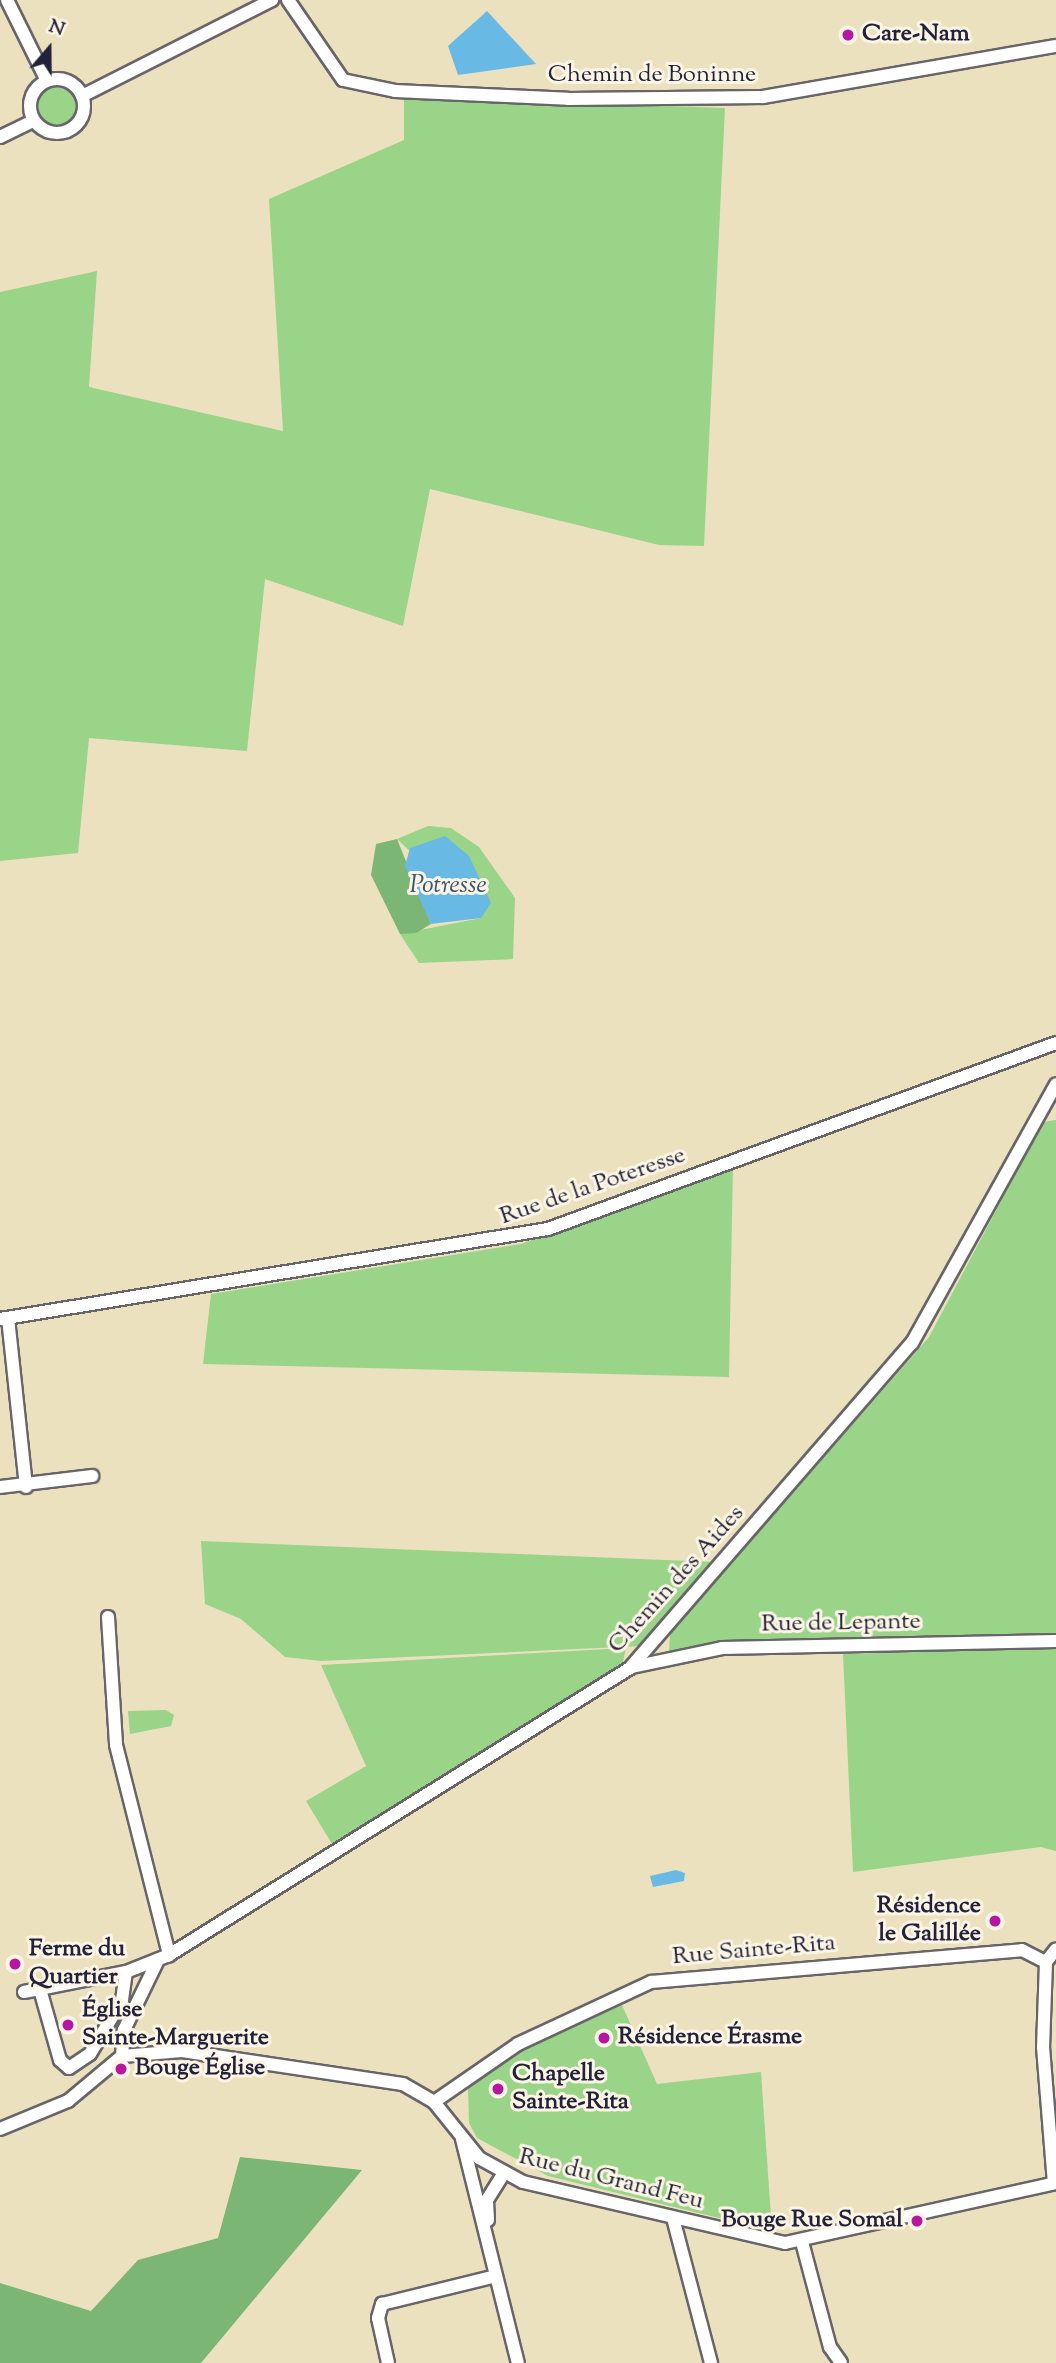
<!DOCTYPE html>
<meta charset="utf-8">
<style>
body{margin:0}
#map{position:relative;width:1056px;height:2363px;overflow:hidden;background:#ebe1bf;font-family:"Sorts Mill Goudy",serif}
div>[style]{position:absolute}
.green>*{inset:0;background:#9ad488}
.round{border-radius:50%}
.forest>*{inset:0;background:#7bb674}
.water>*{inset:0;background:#68bae4}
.roads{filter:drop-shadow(2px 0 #686569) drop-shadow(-2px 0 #686569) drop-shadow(0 2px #686569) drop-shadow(0 -2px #686569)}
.minor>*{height:12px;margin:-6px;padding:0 6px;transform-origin:6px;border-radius:6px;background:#fff}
.minor>.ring{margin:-6px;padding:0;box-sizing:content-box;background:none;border:12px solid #fff;border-radius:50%}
.dots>*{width:19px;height:19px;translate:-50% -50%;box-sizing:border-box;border:4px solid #fcf5e5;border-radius:50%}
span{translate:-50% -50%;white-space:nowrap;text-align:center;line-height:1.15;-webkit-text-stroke:6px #fcf5e5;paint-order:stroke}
.poi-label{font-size:24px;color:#22223b;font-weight:700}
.left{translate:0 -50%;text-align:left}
.right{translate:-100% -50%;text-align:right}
.street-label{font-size:24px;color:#22223b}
.water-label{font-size:26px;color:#3a5776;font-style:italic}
.north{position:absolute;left:14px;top:14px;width:70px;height:70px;-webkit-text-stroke:5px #fcf5e5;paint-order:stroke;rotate:20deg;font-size:19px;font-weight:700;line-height:28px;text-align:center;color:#22223b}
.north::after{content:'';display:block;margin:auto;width:24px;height:32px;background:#22223b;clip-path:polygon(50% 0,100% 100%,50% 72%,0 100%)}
</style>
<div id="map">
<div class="green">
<i class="round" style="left:37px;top:85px;width:40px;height:40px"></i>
<i style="clip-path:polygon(404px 96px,725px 108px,704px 546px,659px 545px,430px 489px,403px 626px,265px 579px,247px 751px,89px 738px,78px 853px,0 861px,0 292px,97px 271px,89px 387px,283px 431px,269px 199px,404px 140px)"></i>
<i style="clip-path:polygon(428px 826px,451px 828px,479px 847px,515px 898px,513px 959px,419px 963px,400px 934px,481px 918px,397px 839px)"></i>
<i style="clip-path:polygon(1056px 1120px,1056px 1637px,669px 1651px,670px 1634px,929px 1337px,1043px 1122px)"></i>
<i style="clip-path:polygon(733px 1165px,729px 1377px,203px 1364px,211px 1294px,521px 1244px)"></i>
<i style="clip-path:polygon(201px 1541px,713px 1562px,641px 1646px,321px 1661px,285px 1657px,241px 1619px,205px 1604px)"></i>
<i style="clip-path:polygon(626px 1648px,623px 1662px,580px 1692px,332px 1844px,306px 1801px,366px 1766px,321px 1665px)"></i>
<i style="clip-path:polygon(1056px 1648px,1056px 1851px,1041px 1847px,853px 1872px,843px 1654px)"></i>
<i style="clip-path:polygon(166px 1710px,174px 1715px,171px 1726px,130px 1734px,128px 1711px)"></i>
<i style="clip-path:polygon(622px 2005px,657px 2084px,761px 2072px,772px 2231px,548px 2176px,477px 2138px,469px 2123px,468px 2088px,521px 2051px)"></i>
</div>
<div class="forest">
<i style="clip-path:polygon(397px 839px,431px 924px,416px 933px,400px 934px,371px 875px,376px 844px)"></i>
<i style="clip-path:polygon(240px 2157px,362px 2170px,201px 2363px,0 2363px,0 2283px,91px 2311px,138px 2260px,218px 2238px)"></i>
</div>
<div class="water">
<i style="clip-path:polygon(487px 11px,536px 64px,458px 75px,448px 46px)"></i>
<i style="clip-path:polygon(445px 836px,469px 856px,491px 903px,481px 918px,431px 924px,405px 866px,410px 848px)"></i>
<i style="clip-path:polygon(676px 1870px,685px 1873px,684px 1881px,653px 1887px,650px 1876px)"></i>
</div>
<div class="roads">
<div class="minor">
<i style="left:7px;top:0;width:90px;rotate:63.7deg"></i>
<i style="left:288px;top:0;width:97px;rotate:55.5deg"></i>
<i style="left:343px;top:80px;width:53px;rotate:11.9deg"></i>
<i style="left:395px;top:91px;width:173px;rotate:2.6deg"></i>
<i style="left:568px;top:99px;width:195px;rotate:-0.6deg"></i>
<i style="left:763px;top:97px;width:297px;rotate:-9.9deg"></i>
<i class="ring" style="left:30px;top:79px;width:42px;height:42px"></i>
<i style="left:82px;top:96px;width:213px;rotate:-26.8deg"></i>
<i style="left:0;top:137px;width:37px;rotate:-26deg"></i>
<i style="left:8px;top:1318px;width:170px;rotate:83.9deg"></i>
<i style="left:0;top:1319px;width:555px;rotate:-9.33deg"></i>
<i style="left:548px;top:1229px;width:541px;rotate:-20.11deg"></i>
<i style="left:0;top:1487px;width:93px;rotate:-6.8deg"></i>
<i style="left:108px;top:1617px;width:128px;rotate:86.4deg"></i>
<i style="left:116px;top:1745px;width:217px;rotate:75.8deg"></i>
<i style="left:632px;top:1667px;width:92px;rotate:-11.9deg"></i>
<i style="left:722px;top:1648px;width:334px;rotate:-1.2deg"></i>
<i style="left:1046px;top:1962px;width:85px;rotate:92deg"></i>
<i style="left:1043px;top:2047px;width:136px;rotate:85.4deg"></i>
<i style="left:1046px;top:1962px;width:16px;rotate:-52deg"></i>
<i style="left:24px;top:1992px;width:104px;rotate:-11.1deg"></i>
<i style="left:126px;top:1972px;width:46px;rotate:-21.6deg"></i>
<i style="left:169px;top:1955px;width:543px;rotate:-31.9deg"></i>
<i style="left:630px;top:1668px;width:430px;rotate:-49.1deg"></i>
<i style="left:912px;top:1343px;width:296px;rotate:-60.9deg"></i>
<i style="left:41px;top:1993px;width:70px;rotate:74.2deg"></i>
<i style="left:60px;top:2060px;width:12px;rotate:42deg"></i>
<i style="left:69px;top:2068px;width:25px;rotate:-34deg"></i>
<i style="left:90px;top:2054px;width:63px;rotate:-59.3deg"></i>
<i style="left:122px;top:2000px;width:28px;rotate:-82deg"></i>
<i style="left:122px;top:2056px;width:26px;rotate:-86deg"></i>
<i style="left:124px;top:2030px;width:78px;rotate:-64.1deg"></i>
<i style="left:434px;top:2102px;width:102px;rotate:-34.6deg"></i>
<i style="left:518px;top:2044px;width:147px;rotate:-25deg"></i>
<i style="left:651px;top:1982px;width:372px;rotate:-4.9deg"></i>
<i style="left:1022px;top:1950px;width:27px;rotate:27deg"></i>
<i style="left:0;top:2129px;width:74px;rotate:-22.4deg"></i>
<i style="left:68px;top:2101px;width:70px;rotate:-39.8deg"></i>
<i style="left:122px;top:2056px;width:60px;rotate:-4.8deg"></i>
<i style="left:182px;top:2051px;width:223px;rotate:8.5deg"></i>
<i style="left:403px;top:2084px;width:36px;rotate:30deg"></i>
<i style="left:434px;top:2102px;width:72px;rotate:51.2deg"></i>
<i style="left:479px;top:2158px;width:50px;rotate:28.6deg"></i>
<i style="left:523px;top:2182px;width:269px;rotate:13.1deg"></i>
<i style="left:785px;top:2243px;width:278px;rotate:-12.5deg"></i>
<i style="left:462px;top:2139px;width:231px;rotate:76deg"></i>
<i style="left:673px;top:2218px;width:150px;rotate:75.3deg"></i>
<i style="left:488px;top:2220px;width:20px;rotate:-93deg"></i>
<i style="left:487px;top:2200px;width:31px;rotate:-58deg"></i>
<i style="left:802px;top:2242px;width:109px;rotate:75.1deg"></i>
<i style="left:830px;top:2347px;width:19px;rotate:55deg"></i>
<i style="left:388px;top:2363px;width:46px;rotate:-102.5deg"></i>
<i style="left:378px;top:2318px;width:15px;rotate:-74deg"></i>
<i style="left:382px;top:2304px;width:117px;rotate:-13.8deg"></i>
</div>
</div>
<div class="dots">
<i style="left:848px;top:35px;background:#b5179e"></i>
<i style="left:995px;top:1921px;background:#b5179e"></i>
<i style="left:15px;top:1964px;background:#b5179e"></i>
<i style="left:68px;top:2025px;background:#b5179e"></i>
<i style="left:604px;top:2038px;background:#b5179e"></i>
<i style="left:121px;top:2069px;background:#b5179e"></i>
<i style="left:498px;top:2089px;background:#b5179e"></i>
<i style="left:917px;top:2221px;background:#b5179e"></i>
</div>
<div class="poi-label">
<span class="left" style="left:862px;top:35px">Care-Nam</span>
<span class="right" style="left:981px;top:1921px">Résidence<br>le Galillée</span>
<span class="left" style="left:29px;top:1964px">Ferme du<br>Quartier</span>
<span class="left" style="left:82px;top:2025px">Église<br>Sainte-Marguerite</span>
<span class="left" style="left:618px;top:2038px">Résidence Érasme</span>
<span class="left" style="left:135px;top:2069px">Bouge Église</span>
<span class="left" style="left:512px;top:2089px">Chapelle<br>Sainte-Rita</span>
<span class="right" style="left:903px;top:2221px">Bouge Rue Somal</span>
</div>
<div class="street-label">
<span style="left:652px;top:76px">Chemin de Boninne</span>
<span style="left:593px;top:1187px;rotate:-19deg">Rue de la Poteresse</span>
<span style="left:677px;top:1580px;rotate:-48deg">Chemin des Aides</span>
<span style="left:841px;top:1624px;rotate:-1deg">Rue de Lepante</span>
<span style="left:754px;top:1951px;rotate:-5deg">Rue Sainte-Rita</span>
<span style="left:611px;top:2180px;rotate:14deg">Rue du Grand Feu</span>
</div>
<div class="water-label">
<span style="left:448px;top:886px">Potresse</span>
</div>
<div class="north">N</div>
</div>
